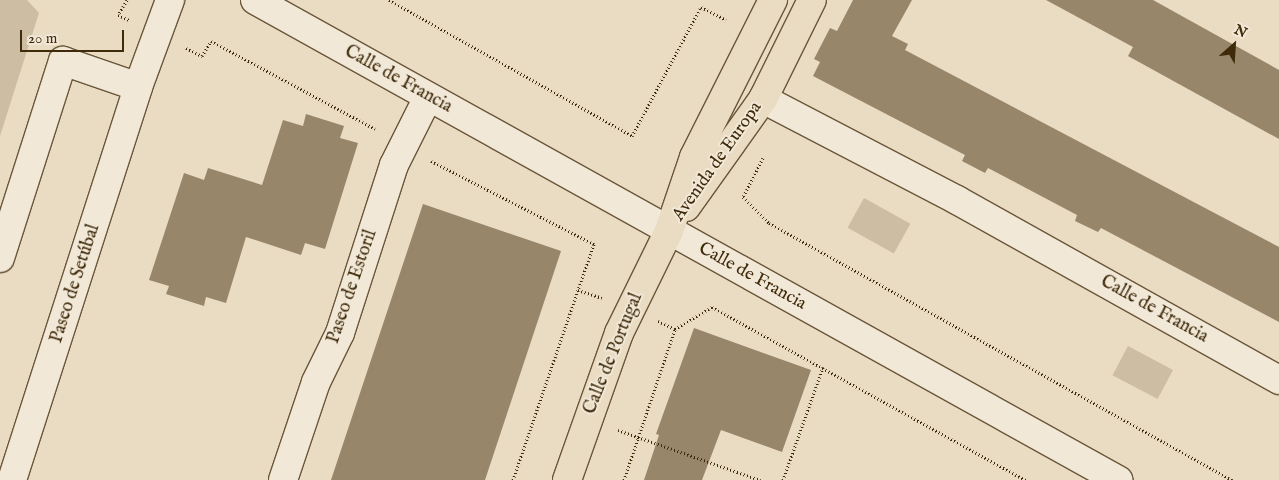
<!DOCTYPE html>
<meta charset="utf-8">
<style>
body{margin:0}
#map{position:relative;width:1279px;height:480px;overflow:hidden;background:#eadbc3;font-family:"IM FELL English",serif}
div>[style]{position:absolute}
.green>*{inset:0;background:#cdbda3;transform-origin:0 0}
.building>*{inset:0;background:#98866a}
.path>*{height:3px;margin-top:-1.5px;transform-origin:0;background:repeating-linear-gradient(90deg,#3f2a09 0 1px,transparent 0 3.5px)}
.roads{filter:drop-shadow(1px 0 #6a5638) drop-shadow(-1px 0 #6a5638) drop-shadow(0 1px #6a5638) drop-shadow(0 -1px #6a5638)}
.street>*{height:28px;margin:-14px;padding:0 14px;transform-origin:14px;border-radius:14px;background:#f1e8d8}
.secondary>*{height:28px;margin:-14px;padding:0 14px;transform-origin:14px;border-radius:14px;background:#f1e8d8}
.primary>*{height:28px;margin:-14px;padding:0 14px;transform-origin:14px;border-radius:14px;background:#eadbc3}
span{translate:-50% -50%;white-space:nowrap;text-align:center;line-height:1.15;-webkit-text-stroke:4px #f1e8d8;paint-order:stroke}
.street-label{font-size:18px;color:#3f2a09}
.north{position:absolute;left:1209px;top:20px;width:50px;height:50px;-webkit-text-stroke:4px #f1e8d8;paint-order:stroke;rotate:26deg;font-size:14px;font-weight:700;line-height:20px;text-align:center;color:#3f2a09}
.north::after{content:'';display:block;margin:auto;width:18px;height:22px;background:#3f2a09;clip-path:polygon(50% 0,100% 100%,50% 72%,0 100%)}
.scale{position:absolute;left:20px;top:30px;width:104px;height:22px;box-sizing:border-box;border:2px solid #3f2a09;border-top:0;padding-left:6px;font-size:15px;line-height:18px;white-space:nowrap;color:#3f2a09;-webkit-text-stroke:4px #f1e8d8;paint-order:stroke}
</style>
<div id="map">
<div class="green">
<i style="clip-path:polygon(0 0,27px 0,39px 13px,0 136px)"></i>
<i style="left:864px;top:198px;width:53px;height:34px;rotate:29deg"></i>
<i style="left:1128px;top:346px;width:51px;height:33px;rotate:28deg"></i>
</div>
<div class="building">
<i style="clip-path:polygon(853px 0,912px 0,892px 36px,908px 44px,905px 50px,1279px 247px,1279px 322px,1101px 228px,1098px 232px,1075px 221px,1077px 215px,988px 168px,985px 173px,962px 161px,965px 155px,813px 76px,820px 62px,814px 59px,830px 28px,837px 31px)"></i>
<i style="clip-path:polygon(1046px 0,1153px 0,1279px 70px,1279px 139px,1128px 56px,1133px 47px)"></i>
<i style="clip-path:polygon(306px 114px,344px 126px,340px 138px,358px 143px,325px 249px,305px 243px,301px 255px,246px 237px,226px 303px,206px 297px,204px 306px,166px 294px,169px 286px,149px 280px,184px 173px,204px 180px,208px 168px,262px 185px,283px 120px,303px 126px)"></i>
<i style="clip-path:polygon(423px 204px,561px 251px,485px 480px,331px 480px)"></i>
<i style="clip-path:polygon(694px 328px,811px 370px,782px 452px,721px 430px,702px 480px,644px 480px,659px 435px,656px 434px)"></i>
</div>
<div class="path">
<i style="left:127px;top:0;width:17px;rotate:121deg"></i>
<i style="left:118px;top:15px;width:12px;rotate:24deg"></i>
<i style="left:389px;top:0;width:278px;rotate:29.2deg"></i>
<i style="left:632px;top:136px;width:146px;rotate:-61.9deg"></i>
<i style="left:701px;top:7px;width:28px;rotate:27deg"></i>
<i style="left:186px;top:48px;width:18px;rotate:27deg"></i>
<i style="left:202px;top:56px;width:17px;rotate:-59deg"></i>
<i style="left:211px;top:41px;width:186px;rotate:28.2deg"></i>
<i style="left:763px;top:158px;width:44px;rotate:117.1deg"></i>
<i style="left:743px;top:197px;width:37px;rotate:45deg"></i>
<i style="left:769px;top:223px;width:530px;rotate:29.03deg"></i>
<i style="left:431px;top:161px;width:183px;rotate:27deg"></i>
<i style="left:594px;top:244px;width:49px;rotate:109.2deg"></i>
<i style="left:578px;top:290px;width:25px;rotate:18deg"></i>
<i style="left:658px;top:321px;width:19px;rotate:25deg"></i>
<i style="left:675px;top:329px;width:43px;rotate:-30.7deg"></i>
<i style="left:712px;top:307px;width:359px;rotate:28.9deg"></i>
<i style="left:618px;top:430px;width:151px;rotate:19.4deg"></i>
<i style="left:513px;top:480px;width:201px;rotate:-71.1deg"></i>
<i style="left:624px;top:480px;width:159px;rotate:-71.3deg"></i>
<i style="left:783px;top:480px;width:120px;rotate:-70.5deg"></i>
</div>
<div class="roads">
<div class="street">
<i style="left:763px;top:99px;width:219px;rotate:27.5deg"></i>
<i style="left:957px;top:200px;width:369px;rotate:29.2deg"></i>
<i style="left:0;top:258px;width:207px;rotate:-72.3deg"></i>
<i style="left:63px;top:61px;width:79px;rotate:19.1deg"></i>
<i style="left:12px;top:480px;width:413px;rotate:-72.2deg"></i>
<i style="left:138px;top:87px;width:93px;rotate:-69.8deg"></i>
<i style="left:283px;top:480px;width:103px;rotate:-71.4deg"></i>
<i style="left:316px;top:382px;width:55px;rotate:-63.9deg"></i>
<i style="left:340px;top:333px;width:176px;rotate:-72.2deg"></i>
<i style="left:394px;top:165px;width:76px;rotate:-63.4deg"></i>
</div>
<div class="secondary">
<i style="left:255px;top:0;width:988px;rotate:29.08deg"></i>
</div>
<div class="primary">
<i style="left:686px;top:207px;width:133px;rotate:-54.5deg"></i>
<i style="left:763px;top:99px;width:110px;rotate:-63.7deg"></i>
<i style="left:567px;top:480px;width:156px;rotate:-70.5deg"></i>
<i style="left:619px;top:333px;width:114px;rotate:-63.9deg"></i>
<i style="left:669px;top:231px;width:78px;rotate:-71.3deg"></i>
<i style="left:694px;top:157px;width:176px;rotate:-63.3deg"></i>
</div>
</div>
<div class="street-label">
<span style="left:398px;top:80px;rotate:29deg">Calle de Francia</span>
<span style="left:718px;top:162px;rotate:-55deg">Avenida de Europa</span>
<span style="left:752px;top:277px;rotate:29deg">Calle de Francia</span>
<span style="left:76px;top:284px;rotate:-72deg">Paseo de Setúbal</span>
<span style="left:353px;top:287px;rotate:-71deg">Paseo de Estoril</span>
<span style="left:1154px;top:310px;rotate:29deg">Calle de Francia</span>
<span style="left:614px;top:354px;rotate:-68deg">Calle de Portugal</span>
</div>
<div class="north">N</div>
<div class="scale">20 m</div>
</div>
